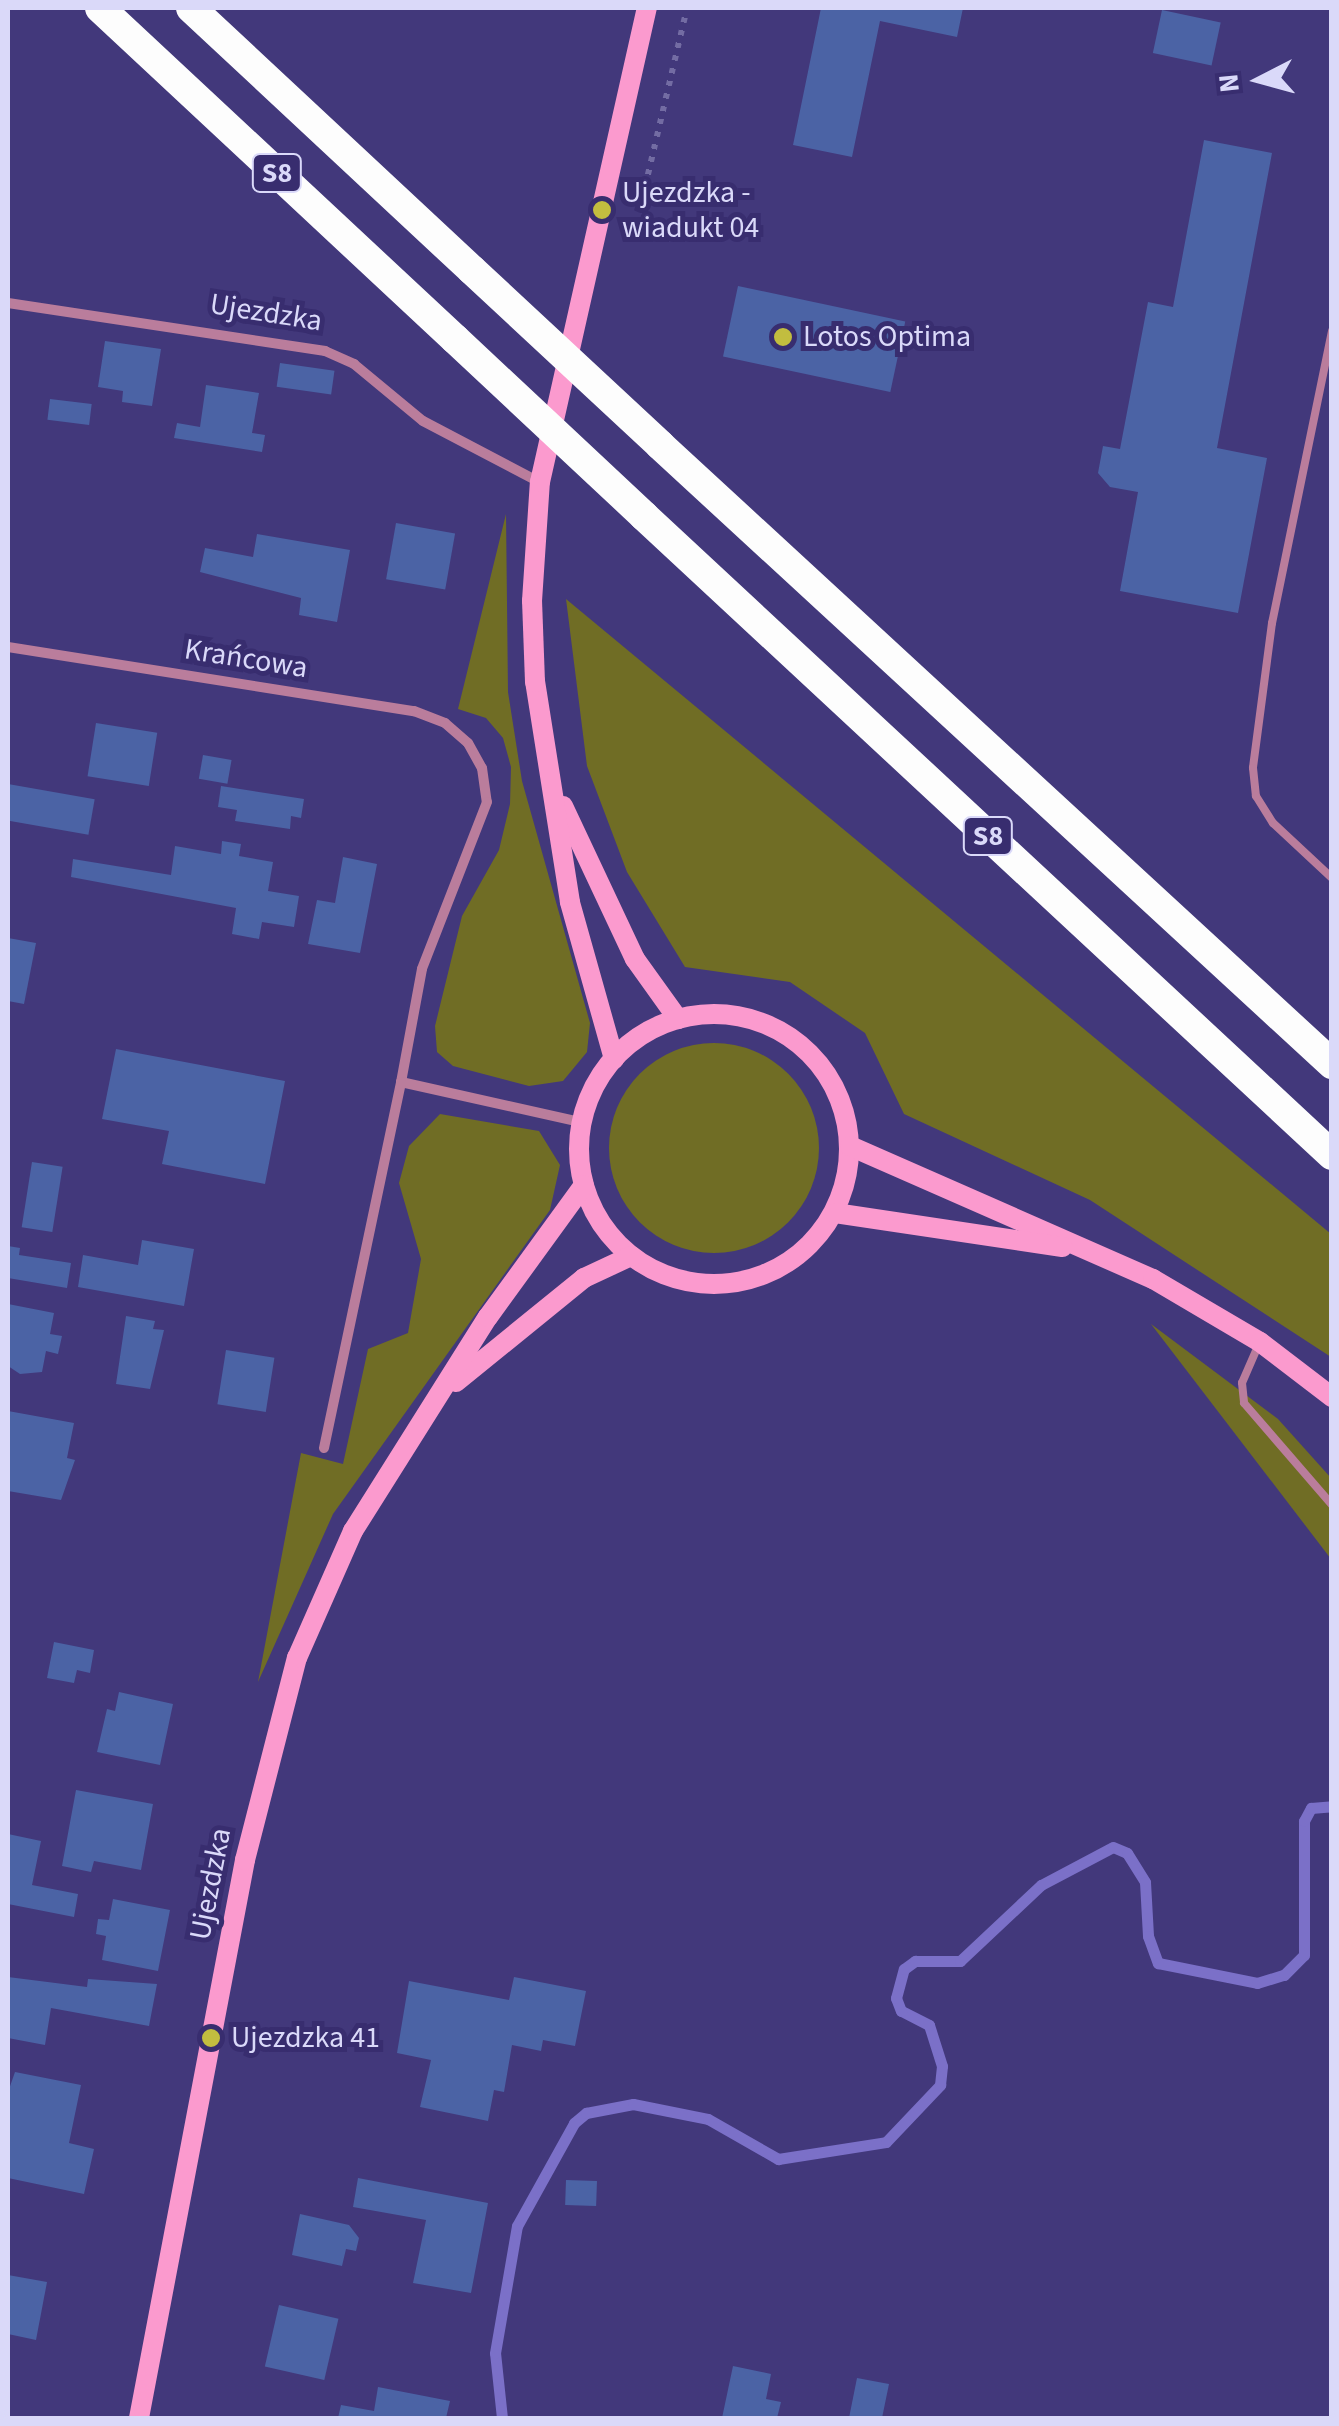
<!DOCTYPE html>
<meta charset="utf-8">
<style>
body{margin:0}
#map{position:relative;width:1339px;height:2426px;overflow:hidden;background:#42387b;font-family:"Source Sans 3",sans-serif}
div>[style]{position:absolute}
.green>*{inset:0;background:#706d25}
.round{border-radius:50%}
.stream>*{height:11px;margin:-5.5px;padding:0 5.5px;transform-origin:5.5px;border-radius:5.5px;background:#7b70c8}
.building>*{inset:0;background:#4b63a5;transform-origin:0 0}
.path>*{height:6px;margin-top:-3px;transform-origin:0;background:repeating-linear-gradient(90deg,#736ca3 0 5px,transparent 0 13px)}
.lane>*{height:8px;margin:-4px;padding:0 4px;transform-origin:4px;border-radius:4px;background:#ba7d9c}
.street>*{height:10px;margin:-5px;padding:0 5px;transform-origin:5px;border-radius:5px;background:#ba7d9c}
.secondary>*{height:20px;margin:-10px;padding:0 10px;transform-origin:10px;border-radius:10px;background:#fb9ace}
.secondary>.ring{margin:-10px;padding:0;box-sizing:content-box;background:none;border:20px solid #fb9ace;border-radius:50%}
.highway>*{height:30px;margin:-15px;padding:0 15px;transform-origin:15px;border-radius:15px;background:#fdfdfd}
.highway-bridge>*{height:30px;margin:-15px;padding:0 15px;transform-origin:15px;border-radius:15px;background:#fdfdfd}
.dots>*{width:28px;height:28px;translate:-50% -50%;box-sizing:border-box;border:5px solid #382d6f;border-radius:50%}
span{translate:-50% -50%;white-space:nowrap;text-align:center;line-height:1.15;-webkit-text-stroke:10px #382d6f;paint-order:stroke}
.shield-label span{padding:2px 8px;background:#382d6f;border:2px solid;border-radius:8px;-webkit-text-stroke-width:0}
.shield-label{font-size:28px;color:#dad9f9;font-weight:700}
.poi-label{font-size:30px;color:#dad9f9}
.left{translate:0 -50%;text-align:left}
.street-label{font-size:30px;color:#dad9f9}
.frame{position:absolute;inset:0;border:10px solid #dad9f9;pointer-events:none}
.north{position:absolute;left:1209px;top:30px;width:100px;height:100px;-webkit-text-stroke:8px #382d6f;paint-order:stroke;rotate:264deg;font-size:28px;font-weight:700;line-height:40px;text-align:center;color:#dad9f9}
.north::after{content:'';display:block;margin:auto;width:35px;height:45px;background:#dad9f9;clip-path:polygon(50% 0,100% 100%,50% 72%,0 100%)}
</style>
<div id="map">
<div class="green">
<i style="clip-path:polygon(506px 514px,508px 692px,522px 781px,590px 1023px,587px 1052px,563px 1081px,529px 1086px,453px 1066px,437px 1052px,435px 1026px,462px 916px,499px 850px,510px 804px,511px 767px,503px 738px,486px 718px,458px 709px)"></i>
<i style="clip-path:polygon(566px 599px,1331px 1234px,1331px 1357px,1090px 1200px,904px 1114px,865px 1033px,790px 982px,685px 967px,627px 872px,587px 766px)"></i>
<i class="round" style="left:609px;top:1043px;width:210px;height:210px"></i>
<i style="clip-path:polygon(440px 1114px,539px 1131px,560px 1165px,550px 1210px,333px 1514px,258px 1682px,301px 1453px,343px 1464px,368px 1349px,408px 1333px,421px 1259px,399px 1183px,409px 1146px)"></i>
<i style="clip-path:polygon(1151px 1324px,1278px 1419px,1331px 1478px,1331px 1559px)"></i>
</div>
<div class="stream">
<i style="left:502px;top:2418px;width:65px;rotate:-96.1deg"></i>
<i style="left:495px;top:2353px;width:129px;rotate:-80.2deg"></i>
<i style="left:517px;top:2226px;width:118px;rotate:-61deg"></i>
<i style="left:574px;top:2123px;width:16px;rotate:-40deg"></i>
<i style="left:586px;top:2113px;width:48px;rotate:-10.8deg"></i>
<i style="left:633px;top:2104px;width:76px;rotate:11.3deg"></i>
<i style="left:708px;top:2119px;width:81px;rotate:29.7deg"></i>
<i style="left:778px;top:2159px;width:109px;rotate:-8.9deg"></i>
<i style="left:886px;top:2142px;width:79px;rotate:-46.5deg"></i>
<i style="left:940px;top:2085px;width:19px;rotate:-84deg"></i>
<i style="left:942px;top:2066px;width:43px;rotate:-107.6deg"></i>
<i style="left:929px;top:2025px;width:31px;rotate:-153deg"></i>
<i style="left:901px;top:2011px;width:14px;rotate:-111deg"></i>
<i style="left:896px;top:1998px;width:30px;rotate:-75deg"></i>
<i style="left:904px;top:1969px;width:14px;rotate:-36deg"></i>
<i style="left:915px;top:1961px;width:45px"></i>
<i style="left:960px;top:1961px;width:111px;rotate:-43.2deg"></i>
<i style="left:1041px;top:1885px;width:81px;rotate:-27.8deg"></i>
<i style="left:1113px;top:1847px;width:15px;rotate:23deg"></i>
<i style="left:1127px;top:1853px;width:34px;rotate:58deg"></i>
<i style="left:1145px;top:1882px;width:54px;rotate:86.8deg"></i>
<i style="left:1148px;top:1936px;width:29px;rotate:70deg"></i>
<i style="left:1158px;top:1963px;width:101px;rotate:11.4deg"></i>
<i style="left:1257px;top:1983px;width:28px;rotate:-17deg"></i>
<i style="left:1284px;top:1975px;width:28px;rotate:-45deg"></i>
<i style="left:1304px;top:1955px;width:134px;rotate:-90deg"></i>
<i style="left:1304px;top:1821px;width:15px;rotate:-62deg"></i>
<i style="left:1311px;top:1808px;width:21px;rotate:-5deg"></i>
</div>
<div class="building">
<i style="clip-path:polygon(821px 8px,963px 8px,957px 37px,880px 21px,852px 157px,793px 145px)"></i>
<i style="left:1162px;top:10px;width:60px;height:44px;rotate:12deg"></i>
<i style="clip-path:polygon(1204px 140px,1272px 153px,1217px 448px,1267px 458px,1238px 613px,1120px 591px,1138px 492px,1110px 487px,1098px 473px,1103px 446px,1120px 449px,1148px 302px,1173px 307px)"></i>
<i style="left:738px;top:286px;width:171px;height:72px;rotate:12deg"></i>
<i style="clip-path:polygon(105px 341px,161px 349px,152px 406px,122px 402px,123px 391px,98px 387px)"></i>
<i style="left:280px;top:363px;width:55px;height:24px;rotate:8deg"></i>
<i style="clip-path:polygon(206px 385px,259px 393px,252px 433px,265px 435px,262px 452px,174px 438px,177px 423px,200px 427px)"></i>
<i style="left:50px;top:399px;width:42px;height:21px;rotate:7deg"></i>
<i style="left:396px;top:523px;width:60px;height:57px;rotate:10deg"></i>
<i style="clip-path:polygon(257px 534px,350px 550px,337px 622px,299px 615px,301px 598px,200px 572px,205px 548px,253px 557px)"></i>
<i style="left:96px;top:723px;width:62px;height:54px;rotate:9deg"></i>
<i style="left:203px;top:755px;width:29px;height:24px;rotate:10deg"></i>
<i style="left:8px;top:784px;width:88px;height:36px;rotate:10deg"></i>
<i style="clip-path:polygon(221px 786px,304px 799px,301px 818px,291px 816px,290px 829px,235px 821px,237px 810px,218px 807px)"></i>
<i style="clip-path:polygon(222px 841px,241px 844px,239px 856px,273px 862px,268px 891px,299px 896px,294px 927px,262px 922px,259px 939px,232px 934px,236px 908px,71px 877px,73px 859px,171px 875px,175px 846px,221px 854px)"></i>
<i style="clip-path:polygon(343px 857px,377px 864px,360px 953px,308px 944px,317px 900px,335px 903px)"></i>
<i style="clip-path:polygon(8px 938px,36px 943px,24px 1004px,8px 1001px)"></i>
<i style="clip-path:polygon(116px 1049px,285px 1081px,265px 1184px,162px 1164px,169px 1131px,102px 1119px)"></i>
<i style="left:32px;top:1162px;width:31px;height:66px;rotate:9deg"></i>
<i style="clip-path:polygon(142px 1240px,194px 1249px,184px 1306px,78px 1287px,83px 1255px,138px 1265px)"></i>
<i style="clip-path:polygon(8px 1246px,20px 1248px,19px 1255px,71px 1263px,67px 1288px,8px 1278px)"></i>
<i style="clip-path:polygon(8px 1304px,54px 1313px,50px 1334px,62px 1336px,58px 1354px,46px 1351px,42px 1372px,20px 1374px,8px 1366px)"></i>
<i style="clip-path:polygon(126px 1316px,155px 1321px,153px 1329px,164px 1330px,150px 1389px,116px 1384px)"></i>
<i style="left:226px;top:1350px;width:49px;height:55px;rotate:9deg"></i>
<i style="clip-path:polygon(8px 1411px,74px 1423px,67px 1458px,75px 1460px,61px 1500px,8px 1491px)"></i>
<i style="clip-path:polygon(54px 1642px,94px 1650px,90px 1673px,77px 1670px,74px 1683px,47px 1678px)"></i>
<i style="clip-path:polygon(119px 1692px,173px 1704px,160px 1765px,97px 1752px,107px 1709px,115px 1711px)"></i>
<i style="clip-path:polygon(76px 1790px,153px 1804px,141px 1870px,94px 1861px,91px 1872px,62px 1866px)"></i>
<i style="clip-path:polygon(8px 1834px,41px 1841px,32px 1885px,78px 1894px,74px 1917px,8px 1904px)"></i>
<i style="clip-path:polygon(113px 1899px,170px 1910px,158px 1971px,102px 1960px,106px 1936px,96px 1934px,98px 1919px,109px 1920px)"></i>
<i style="clip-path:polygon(8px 1977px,87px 1987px,88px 1979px,157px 1984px,149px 2026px,51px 2008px,45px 2045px,8px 2038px)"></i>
<i style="clip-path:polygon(514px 1977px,586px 1991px,575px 2046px,543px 2040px,541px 2051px,512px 2045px,504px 2092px,494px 2090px,488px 2121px,420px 2107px,431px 2060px,397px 2053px,409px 1981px,509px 2000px)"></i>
<i style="clip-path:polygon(15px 2072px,81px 2085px,69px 2143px,94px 2149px,84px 2194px,8px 2178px,8px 2092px)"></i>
<i style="clip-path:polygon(358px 2178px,488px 2203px,471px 2293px,413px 2283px,426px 2220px,353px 2207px)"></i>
<i style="left:566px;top:2180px;width:31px;height:25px;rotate:2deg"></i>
<i style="clip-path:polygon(300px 2214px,349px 2225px,359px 2238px,356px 2251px,346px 2249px,342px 2266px,292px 2255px)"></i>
<i style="clip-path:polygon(8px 2275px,47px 2282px,36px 2340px,8px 2334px)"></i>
<i style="left:279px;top:2305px;width:61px;height:63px;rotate:13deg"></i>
<i style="clip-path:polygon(733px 2366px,771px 2374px,766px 2399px,781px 2402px,777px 2418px,722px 2418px)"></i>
<i style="clip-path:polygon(857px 2378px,889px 2384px,882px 2418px,849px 2418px)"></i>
<i style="clip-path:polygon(378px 2387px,450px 2401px,446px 2418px,338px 2418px,341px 2405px,374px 2411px)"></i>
</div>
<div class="path">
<i style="left:645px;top:187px;width:184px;rotate:-76.8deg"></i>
</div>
<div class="lane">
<i style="left:1332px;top:331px;width:298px;rotate:101.6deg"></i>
<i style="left:1272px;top:623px;width:146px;rotate:97.5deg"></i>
<i style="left:1253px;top:768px;width:28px;rotate:84deg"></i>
<i style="left:1256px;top:796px;width:32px;rotate:58deg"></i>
<i style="left:1273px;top:823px;width:81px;rotate:43deg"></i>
<i style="left:1258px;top:1346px;width:40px;rotate:113.4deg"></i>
<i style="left:1242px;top:1383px;width:20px;rotate:84deg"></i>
<i style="left:1244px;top:1403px;width:135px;rotate:49.2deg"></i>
</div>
<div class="street">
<i style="left:8px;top:303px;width:321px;rotate:8.6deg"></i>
<i style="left:325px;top:351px;width:32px;rotate:24deg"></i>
<i style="left:354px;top:364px;width:89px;rotate:39.6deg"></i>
<i style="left:423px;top:421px;width:131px;rotate:27.7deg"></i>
<i style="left:8px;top:647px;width:411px;rotate:9deg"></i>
<i style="left:414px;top:711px;width:33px;rotate:21deg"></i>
<i style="left:445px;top:723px;width:30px;rotate:41deg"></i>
<i style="left:468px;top:743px;width:29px;rotate:61deg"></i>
<i style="left:482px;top:768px;width:34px;rotate:82deg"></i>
<i style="left:487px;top:802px;width:179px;rotate:111.3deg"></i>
<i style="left:422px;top:969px;width:115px;rotate:100.5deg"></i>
<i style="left:401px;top:1082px;width:183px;rotate:12.6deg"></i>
<i style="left:324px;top:1448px;width:374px;rotate:-78.1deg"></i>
</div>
<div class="secondary">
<i style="left:563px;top:806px;width:169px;rotate:64.8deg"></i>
<i style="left:635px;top:959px;width:74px;rotate:54.4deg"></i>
<i class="ring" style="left:579px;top:1014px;width:250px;height:250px"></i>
<i style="left:614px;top:1059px;width:163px;rotate:-105.7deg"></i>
<i style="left:570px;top:902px;width:223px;rotate:-99deg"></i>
<i style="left:535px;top:682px;width:81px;rotate:-92.1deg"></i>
<i style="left:532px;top:601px;width:119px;rotate:-86.2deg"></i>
<i style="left:540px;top:482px;width:486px;rotate:-77.3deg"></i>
<i style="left:850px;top:1146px;width:331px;rotate:23.7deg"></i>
<i style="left:1153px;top:1279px;width:124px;rotate:30.5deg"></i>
<i style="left:1260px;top:1342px;width:91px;rotate:37.4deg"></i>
<i style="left:835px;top:1213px;width:230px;rotate:8.5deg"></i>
<i style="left:456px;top:1382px;width:165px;rotate:-39.1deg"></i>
<i style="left:584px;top:1278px;width:52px;rotate:-25.1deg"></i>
<i style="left:139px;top:2418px;width:568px;rotate:-79.24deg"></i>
<i style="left:245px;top:1860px;width:209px;rotate:-75.6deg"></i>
<i style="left:297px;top:1658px;width:139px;rotate:-66.2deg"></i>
<i style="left:353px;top:1531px;width:253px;rotate:-57.8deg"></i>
<i style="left:488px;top:1317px;width:163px;rotate:-54deg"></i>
</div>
<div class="highway">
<i style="left:100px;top:8px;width:485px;rotate:43deg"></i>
<i style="left:191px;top:8px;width:384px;rotate:43deg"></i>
<i style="left:660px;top:445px;width:914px;rotate:42.65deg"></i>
<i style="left:644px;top:516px;width:939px;rotate:42.89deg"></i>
</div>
<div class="highway-bridge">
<i style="left:472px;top:270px;width:257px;rotate:42.9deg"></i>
<i style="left:455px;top:339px;width:259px;rotate:43.1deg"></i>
</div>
<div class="dots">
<i style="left:602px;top:210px;background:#c2bd3f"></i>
<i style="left:783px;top:337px;background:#c2bd3f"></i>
<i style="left:211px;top:2038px;background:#c2bd3f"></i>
</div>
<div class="shield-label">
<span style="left:277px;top:173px">S8</span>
<span style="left:988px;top:836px">S8</span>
</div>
<div class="poi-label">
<span class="left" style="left:622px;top:210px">Ujezdzka -<br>wiadukt 04</span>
<span class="left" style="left:803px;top:337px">Lotos Optima</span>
<span class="left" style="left:231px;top:2038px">Ujezdzka 41</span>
</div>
<div class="street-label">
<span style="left:266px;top:313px;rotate:9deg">Ujezdzka</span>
<span style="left:246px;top:659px;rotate:9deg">Krańcowa</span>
<span style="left:211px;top:1884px;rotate:-79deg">Ujezdzka</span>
</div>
<div class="frame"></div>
<div class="north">N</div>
</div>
